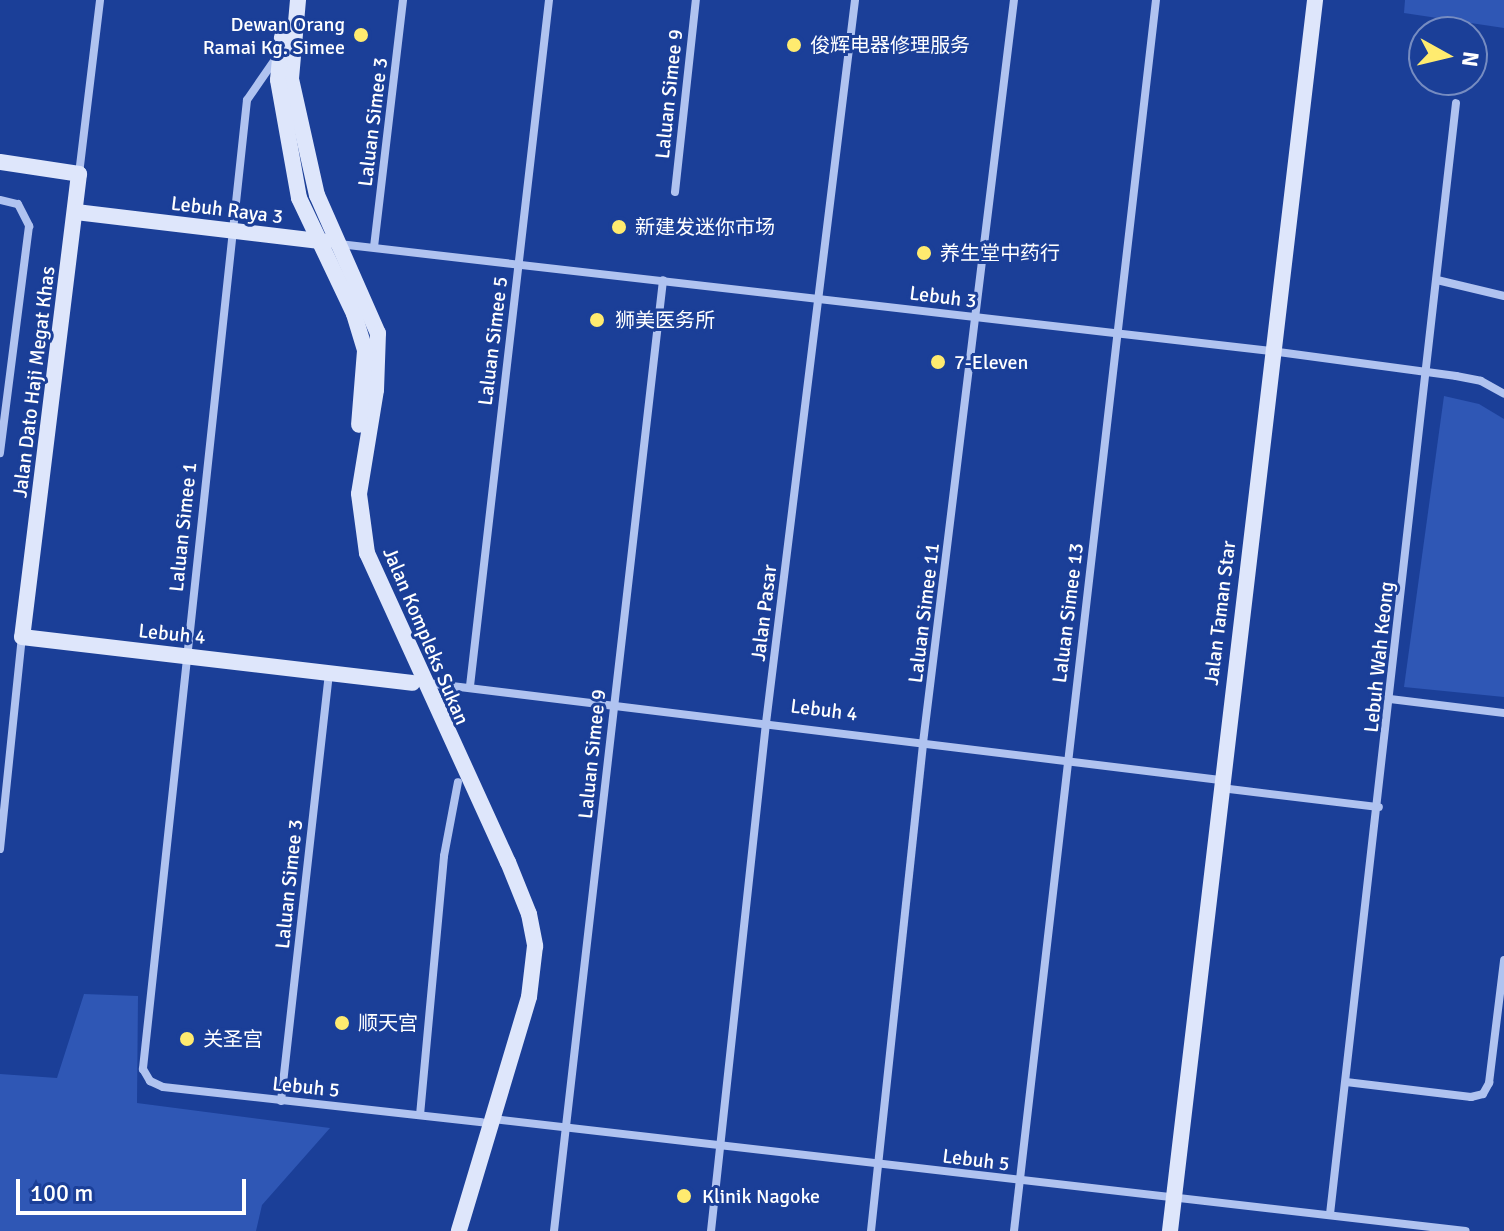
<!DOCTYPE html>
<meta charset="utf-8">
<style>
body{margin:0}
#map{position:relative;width:1504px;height:1231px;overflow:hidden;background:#1b3f98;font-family:Signika,"Noto Sans SC",sans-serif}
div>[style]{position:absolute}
.green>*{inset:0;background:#2f57b5}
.street>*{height:8px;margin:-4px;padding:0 4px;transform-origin:4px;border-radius:4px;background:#b0c3f0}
.secondary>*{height:16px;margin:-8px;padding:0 8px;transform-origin:8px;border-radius:8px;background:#dee6fb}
.dots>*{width:22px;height:22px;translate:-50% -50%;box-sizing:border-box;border:4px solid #1b3f98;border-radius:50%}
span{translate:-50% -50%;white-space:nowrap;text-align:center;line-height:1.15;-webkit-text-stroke:6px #1b3f98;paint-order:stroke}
.poi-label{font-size:20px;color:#fff}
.right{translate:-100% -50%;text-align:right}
.left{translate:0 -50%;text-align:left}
.street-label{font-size:20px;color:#fff}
.north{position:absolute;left:1408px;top:16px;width:80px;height:80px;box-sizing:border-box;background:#1b3f98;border:2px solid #768cc1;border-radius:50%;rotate:98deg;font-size:22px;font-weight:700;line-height:32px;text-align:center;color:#fff}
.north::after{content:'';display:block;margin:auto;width:28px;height:36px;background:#ffeb6f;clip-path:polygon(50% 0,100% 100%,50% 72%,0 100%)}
.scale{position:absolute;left:16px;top:1179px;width:230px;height:36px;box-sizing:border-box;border:4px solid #fff;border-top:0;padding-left:10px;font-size:24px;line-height:28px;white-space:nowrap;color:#fff;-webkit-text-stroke:6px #1b3f98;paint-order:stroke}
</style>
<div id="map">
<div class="green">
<i style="clip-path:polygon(1405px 0,1504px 0,1504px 28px,1404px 13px)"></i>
<i style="clip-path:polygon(1444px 396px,1479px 404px,1504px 419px,1504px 697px,1404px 687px)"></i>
<i style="clip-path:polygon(84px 994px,138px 996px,137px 1103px,330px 1128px,262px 1205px,256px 1231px,0 1231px,0 1074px,57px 1078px)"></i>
</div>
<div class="street">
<i style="left:276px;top:58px;width:51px;rotate:124.6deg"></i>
<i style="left:247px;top:100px;width:975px;rotate:96.13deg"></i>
<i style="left:143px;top:1069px;width:14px;rotate:60deg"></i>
<i style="left:150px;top:1081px;width:14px;rotate:25deg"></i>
<i style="left:163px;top:1087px;width:321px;rotate:6.3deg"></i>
<i style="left:79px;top:174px;width:175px;rotate:-83.1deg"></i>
<i style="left:675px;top:192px;width:193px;rotate:-83.8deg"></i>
<i style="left:0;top:200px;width:18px;rotate:13deg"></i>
<i style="left:18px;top:204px;width:25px;rotate:63deg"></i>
<i style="left:29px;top:226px;width:229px;rotate:97.3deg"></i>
<i style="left:339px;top:244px;width:938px;rotate:6.55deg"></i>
<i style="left:1271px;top:351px;width:187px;rotate:7.7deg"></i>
<i style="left:1456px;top:376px;width:25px;rotate:11deg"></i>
<i style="left:1481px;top:381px;width:26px;rotate:29deg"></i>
<i style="left:374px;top:247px;width:249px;rotate:-83.3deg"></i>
<i style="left:1437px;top:280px;width:69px;rotate:13.4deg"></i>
<i style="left:427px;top:683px;width:799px;rotate:6.97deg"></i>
<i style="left:470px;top:686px;width:691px;rotate:-83.43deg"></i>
<i style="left:1390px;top:699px;width:115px;rotate:7deg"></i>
<i style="left:1221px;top:788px;width:159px;rotate:6.9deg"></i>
<i style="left:0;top:849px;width:213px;rotate:-84.1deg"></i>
<i style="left:1346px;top:1082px;width:126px;rotate:6.8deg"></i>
<i style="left:1471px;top:1097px;width:12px;rotate:-14deg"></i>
<i style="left:1483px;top:1094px;width:13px;rotate:-61deg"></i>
<i style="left:1489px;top:1083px;width:124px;rotate:-83deg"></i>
<i style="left:281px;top:1101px;width:432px;rotate:-83.6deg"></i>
<i style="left:420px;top:1115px;width:260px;rotate:-84.7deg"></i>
<i style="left:444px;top:856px;width:75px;rotate:-79.3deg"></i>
<i style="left:493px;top:1119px;width:979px;rotate:6.57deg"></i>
<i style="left:1330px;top:1214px;width:1118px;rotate:-83.53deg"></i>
<i style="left:554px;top:1231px;width:957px;rotate:-83.46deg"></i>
<i style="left:711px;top:1231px;width:511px;rotate:-83.82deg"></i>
<i style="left:766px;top:723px;width:728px;rotate:-82.98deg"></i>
<i style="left:871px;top:1231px;width:491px;rotate:-83.9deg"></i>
<i style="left:923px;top:743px;width:749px;rotate:-83.02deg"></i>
<i style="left:1014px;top:1231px;width:1239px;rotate:-83.42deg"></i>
</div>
<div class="secondary">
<i style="left:298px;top:0;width:79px;rotate:95.1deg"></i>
<i style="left:291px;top:79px;width:119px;rotate:77.4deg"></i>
<i style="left:317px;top:195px;width:151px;rotate:66.2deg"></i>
<i style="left:378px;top:333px;width:57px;rotate:92deg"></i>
<i style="left:376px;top:390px;width:105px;rotate:99.3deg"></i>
<i style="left:359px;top:494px;width:60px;rotate:82.3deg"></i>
<i style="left:367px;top:553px;width:340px;rotate:65.5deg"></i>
<i style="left:508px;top:862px;width:56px;rotate:68deg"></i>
<i style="left:529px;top:914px;width:33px;rotate:79deg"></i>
<i style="left:535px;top:946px;width:51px;rotate:96.7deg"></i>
<i style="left:529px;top:997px;width:244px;rotate:106.7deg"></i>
<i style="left:282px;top:37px;width:43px;rotate:95.3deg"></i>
<i style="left:278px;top:80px;width:120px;rotate:79.9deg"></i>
<i style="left:299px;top:198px;width:128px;rotate:64.6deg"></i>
<i style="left:354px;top:314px;width:39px;rotate:73deg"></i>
<i style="left:365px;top:351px;width:74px;rotate:94.6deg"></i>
<i style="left:0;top:162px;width:80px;rotate:8.6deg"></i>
<i style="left:79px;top:174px;width:466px;rotate:97deg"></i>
<i style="left:22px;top:637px;width:393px;rotate:6.7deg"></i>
<i style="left:76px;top:212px;width:252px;rotate:6.8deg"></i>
<i style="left:1170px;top:1231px;width:1240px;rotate:-83.28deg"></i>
</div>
<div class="dots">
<i style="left:361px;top:35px;background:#ffeb6f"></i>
<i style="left:794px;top:45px;background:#ffeb6f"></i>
<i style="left:619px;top:227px;background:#ffeb6f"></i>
<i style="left:924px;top:253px;background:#ffeb6f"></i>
<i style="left:597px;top:320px;background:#ffeb6f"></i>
<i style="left:938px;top:362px;background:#ffeb6f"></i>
<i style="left:342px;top:1023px;background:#ffeb6f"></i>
<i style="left:187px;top:1039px;background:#ffeb6f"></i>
<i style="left:684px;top:1196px;background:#ffeb6f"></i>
</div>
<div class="poi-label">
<span class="right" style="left:345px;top:36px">Dewan Orang<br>Ramai Kg. Simee</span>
<span class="left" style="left:810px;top:45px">俊辉电器修理服务</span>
<span class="left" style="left:635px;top:227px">新建发迷你市场</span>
<span class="left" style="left:940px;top:253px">养生堂中药行</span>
<span class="left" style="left:615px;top:320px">狮美医务所</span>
<span class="left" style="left:954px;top:362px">7-Eleven</span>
<span class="left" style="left:358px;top:1023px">顺天宫</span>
<span class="left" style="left:203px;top:1039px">关圣宫</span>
<span class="left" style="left:702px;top:1196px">Klinik Nagoke</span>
</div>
<div class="street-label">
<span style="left:669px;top:94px;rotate:-84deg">Laluan Simee 9</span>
<span style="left:373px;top:122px;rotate:-83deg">Laluan Simee 3</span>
<span style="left:227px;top:210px;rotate:7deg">Lebuh Raya 3</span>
<span style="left:943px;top:297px;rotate:7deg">Lebuh 3</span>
<span style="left:493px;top:341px;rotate:-83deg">Laluan Simee 5</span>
<span style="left:34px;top:382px;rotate:-83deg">Jalan Dato Haji Megat Khas</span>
<span style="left:183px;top:527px;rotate:-84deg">Laluan Simee 1</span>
<span style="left:764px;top:613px;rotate:-83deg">Jalan Pasar</span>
<span style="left:924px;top:613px;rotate:-83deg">Laluan Simee 11</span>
<span style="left:1068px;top:613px;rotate:-83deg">Laluan Simee 13</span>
<span style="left:1220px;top:613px;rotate:-83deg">Jalan Taman Star</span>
<span style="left:172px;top:634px;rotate:6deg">Lebuh 4</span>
<span style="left:426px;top:636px;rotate:67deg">Jalan Kompleks Sukan</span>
<span style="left:1379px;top:657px;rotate:-84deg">Lebuh Wah Keong</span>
<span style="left:824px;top:710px;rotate:7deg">Lebuh 4</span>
<span style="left:592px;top:754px;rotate:-84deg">Laluan Simee 9</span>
<span style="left:289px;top:884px;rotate:-84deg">Laluan Simee 3</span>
<span style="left:306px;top:1087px;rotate:6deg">Lebuh 5</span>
<span style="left:976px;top:1160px;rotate:7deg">Lebuh 5</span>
</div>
<div class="north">N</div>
<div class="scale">100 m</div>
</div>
